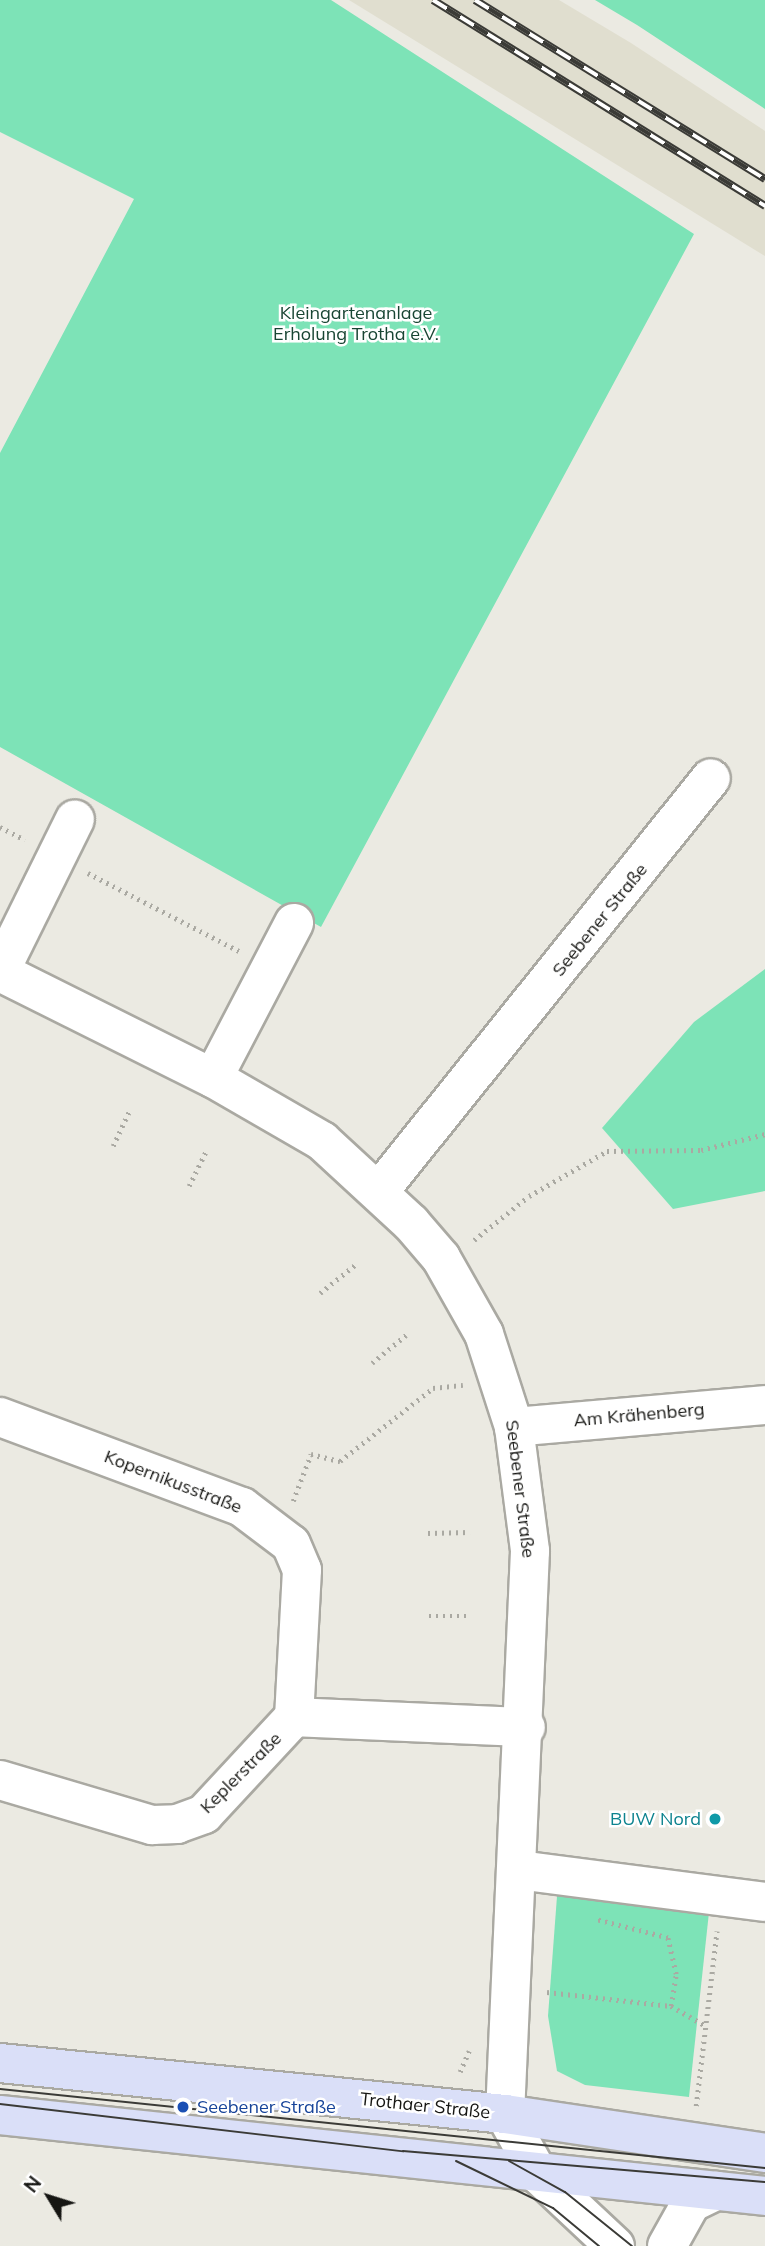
<!DOCTYPE html>
<meta charset="utf-8">
<style>
body{margin:0}
#map{position:relative;width:765px;height:2246px;overflow:hidden;background:#ebeae2;font-family:Mulish,sans-serif}
div>[style]{position:absolute}
.built>*{inset:0;background:#e0decf}
.green>*{inset:0;background:#7de3b7}
.path>*{height:4.5px;margin-top:-2.25px;transform-origin:0;background:repeating-linear-gradient(90deg,#aaa9a2 0 2px,transparent 0 7px)}
.roads{filter:drop-shadow(2px 0 #aaa9a2) drop-shadow(-2px 0 #aaa9a2) drop-shadow(0 2px #aaa9a2) drop-shadow(0 -2px #aaa9a2)}
.minor>*{height:38px;margin:-19px;padding:0 19px;transform-origin:19px;border-radius:19px;background:#fff}
.major>*{height:38px;margin:-19px;padding:0 19px;transform-origin:19px;border-radius:19px;background:#dadff8}
.tram>*{height:2px;margin:-1px;padding:0 1px;transform-origin:1px;border-radius:1px;background:#3b3b37}
.rail>*{height:8px;margin-top:-4px;transform-origin:0;background:repeating-linear-gradient(90deg,#fff 0 16px,#3b3b37 0 32px);box-sizing:border-box;border-block:2px solid #3b3b37}
.dots>*{width:19px;height:19px;translate:-50% -50%;box-sizing:border-box;border:4px solid #fff;border-radius:50%}
span{translate:-50% -50%;white-space:nowrap;text-align:center;line-height:1.15;-webkit-text-stroke:5px #fff;paint-order:stroke}
.park-label{font-size:18px;color:#184533}
.street-label{font-size:18px;color:#161613}
.culture-label{font-size:18px;color:#0d838f}
.right{translate:-100% -50%;text-align:right}
.transit-label{font-size:18px;color:#164399}
.left{translate:0 -50%;text-align:left}
.north{position:absolute;left:14px;top:2162px;width:70px;height:70px;-webkit-text-stroke:5px #fff;paint-order:stroke;rotate:308deg;font-size:19px;font-weight:700;line-height:28px;text-align:center;color:#161613}
.north::after{content:'';display:block;margin:auto;width:24px;height:32px;background:#161613;clip-path:polygon(50% 0,100% 100%,50% 72%,0 100%)}
</style>
<div id="map">
<div class="built">
<i style="clip-path:polygon(349px 0,559px 0,631px 43px,765px 131px,765px 256px)"></i>
</div>
<div class="green">
<i style="clip-path:polygon(0 0,331px 0,694px 234px,321px 927px,0 747px,0 453px,134px 199px,0 132px)"></i>
<i style="clip-path:polygon(595px 0,765px 0,765px 109px,637px 25px)"></i>
<i style="clip-path:polygon(765px 969px,765px 1191px,673px 1209px,602px 1128px,694px 1022px)"></i>
<i style="clip-path:polygon(558px 1883px,710px 1903px,689px 2097px,585px 2085px,557px 2071px,548px 2016px)"></i>
</div>
<div class="path">
<i style="left:0;top:827px;width:28px;rotate:27deg"></i>
<i style="left:88px;top:873px;width:170px;rotate:27.3deg"></i>
<i style="left:113px;top:1146px;width:38px;rotate:-65deg"></i>
<i style="left:189px;top:1186px;width:39px;rotate:-64deg"></i>
<i style="left:474px;top:1240px;width:70px;rotate:-38.7deg"></i>
<i style="left:529px;top:1196px;width:90px;rotate:-30deg"></i>
<i style="left:607px;top:1151px;width:94px;rotate:-0.6deg"></i>
<i style="left:701px;top:1150px;width:66px;rotate:-14deg"></i>
<i style="left:320px;top:1293px;width:45px;rotate:-38.7deg"></i>
<i style="left:372px;top:1363px;width:44px;rotate:-39.5deg"></i>
<i style="left:293px;top:1501px;width:50px;rotate:-69deg"></i>
<i style="left:311px;top:1454px;width:30px;rotate:14deg"></i>
<i style="left:340px;top:1461px;width:118px;rotate:-38.1deg"></i>
<i style="left:433px;top:1388px;width:30px;rotate:-6deg"></i>
<i style="left:428px;top:1533px;width:42px;rotate:-1.4deg"></i>
<i style="left:429px;top:1616px;width:40px"></i>
<i style="left:547px;top:1992px;width:125px;rotate:6.4deg"></i>
<i style="left:671px;top:2006px;width:32px;rotate:-81deg"></i>
<i style="left:676px;top:1974px;width:37px;rotate:-103deg"></i>
<i style="left:668px;top:1938px;width:76px;rotate:-165.6deg"></i>
<i style="left:671px;top:2006px;width:40px;rotate:29.7deg"></i>
<i style="left:460px;top:2072px;width:23px;rotate:-67deg"></i>
<i style="left:696px;top:2106px;width:176px;rotate:-83.2deg"></i>
</div>
<div class="roads">
<div class="minor">
<i style="left:0;top:971px;width:169px;rotate:-63.7deg"></i>
<i style="left:0;top:972px;width:238px;rotate:26.5deg"></i>
<i style="left:213px;top:1078px;width:126px;rotate:30deg"></i>
<i style="left:322px;top:1141px;width:121px;rotate:42.7deg"></i>
<i style="left:411px;top:1223px;width:46px;rotate:49.4deg"></i>
<i style="left:441px;top:1258px;width:87px;rotate:60.5deg"></i>
<i style="left:484px;top:1334px;width:98px;rotate:72.1deg"></i>
<i style="left:514px;top:1427px;width:125px;rotate:82.6deg"></i>
<i style="left:530px;top:1551px;width:564px;rotate:92.54deg"></i>
<i style="left:505px;top:2114px;width:70px;rotate:60.9deg"></i>
<i style="left:539px;top:2175px;width:104px;rotate:43.1deg"></i>
<i style="left:213px;top:1078px;width:175px;rotate:-62.4deg"></i>
<i style="left:380px;top:1190px;width:528px;rotate:-51.22deg"></i>
<i style="left:0;top:1417px;width:258px;rotate:20.4deg"></i>
<i style="left:242px;top:1507px;width:61px;rotate:37.1deg"></i>
<i style="left:291px;top:1544px;width:28px;rotate:67deg"></i>
<i style="left:302px;top:1570px;width:147px;rotate:93.1deg"></i>
<i style="left:514px;top:1427px;width:252px;rotate:-5deg"></i>
<i style="left:294px;top:1717px;width:232px;rotate:2.5deg"></i>
<i style="left:0;top:1780px;width:159px;rotate:16.5deg"></i>
<i style="left:152px;top:1825px;width:25px;rotate:-2deg"></i>
<i style="left:177px;top:1824px;width:29px;rotate:-20deg"></i>
<i style="left:204px;top:1814px;width:132px;rotate:-47.1deg"></i>
<i style="left:519px;top:1870px;width:248px;rotate:7.4deg"></i>
<i style="left:667px;top:2246px;width:49px;rotate:-60.8deg"></i>
<i style="left:691px;top:2203px;width:28px;rotate:-26deg"></i>
</div>
<div class="major">
<i style="left:0;top:2063px;width:508px;rotate:5.77deg"></i>
<i style="left:505px;top:2114px;width:263px;rotate:8.5deg"></i>
<i style="left:0;top:2115px;width:769px;rotate:6.04deg"></i>
</div>
</div>
<div class="tram">
<i style="left:0;top:2089px;width:769px;rotate:5.9deg"></i>
<i style="left:0;top:2104px;width:406px;rotate:6.7deg"></i>
<i style="left:403px;top:2151px;width:363px;rotate:4.9deg"></i>
<i style="left:456px;top:2161px;width:108px;rotate:25.9deg"></i>
<i style="left:553px;top:2208px;width:60px;rotate:39.6deg"></i>
<i style="left:509px;top:2161px;width:64px;rotate:29deg"></i>
<i style="left:565px;top:2192px;width:86px;rotate:38.9deg"></i>
</div>
<div class="rail">
<i style="left:433px;top:0;width:391px;rotate:31.8deg"></i>
<i style="left:475px;top:0;width:341px;rotate:31.7deg"></i>
</div>
<div class="dots">
<i style="left:715px;top:1819px;background:#0f9aa8"></i>
<i style="left:183px;top:2107px;background:#1a4fb4"></i>
</div>
<div class="park-label">
<span style="left:356px;top:324px">Kleingartenanlage<br>Erholung Trotha e.V.</span>
</div>
<div class="street-label">
<span style="left:600px;top:920px;rotate:-51deg">Seebener Straße</span>
<span style="left:639px;top:1415px;rotate:-5deg">Am Krähenberg</span>
<span style="left:173px;top:1482px;rotate:21deg">Kopernikusstraße</span>
<span style="left:520px;top:1489px;rotate:83deg">Seebener Straße</span>
<span style="left:241px;top:1773px;rotate:-45deg">Keplerstraße</span>
<span style="left:425px;top:2106px;rotate:6deg">Trothaer Straße</span>
</div>
<div class="culture-label">
<span class="right" style="left:701px;top:1819px">BUW Nord</span>
</div>
<div class="transit-label">
<span class="left" style="left:197px;top:2107px">Seebener Straße</span>
</div>
<div class="north">N</div>
</div>
